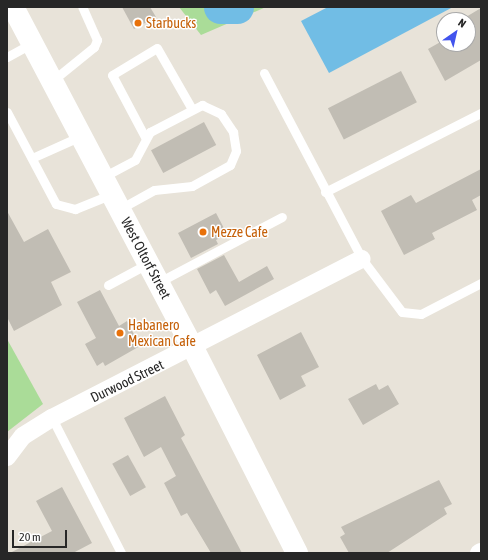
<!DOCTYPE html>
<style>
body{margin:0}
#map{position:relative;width:488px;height:560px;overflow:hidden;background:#e8e3d9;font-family:"Asap Condensed",sans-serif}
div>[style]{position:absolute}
.green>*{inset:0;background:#aadc98}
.water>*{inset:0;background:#71bde5}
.river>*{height:33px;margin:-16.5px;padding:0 16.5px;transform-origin:16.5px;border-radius:16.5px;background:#71bde5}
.building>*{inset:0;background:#c1bdb4;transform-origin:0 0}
.service>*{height:9px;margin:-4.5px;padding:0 4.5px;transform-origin:4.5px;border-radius:4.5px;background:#fff}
.minor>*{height:18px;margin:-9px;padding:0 9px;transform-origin:9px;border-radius:9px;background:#fff}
.secondary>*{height:22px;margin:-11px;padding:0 11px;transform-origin:11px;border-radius:11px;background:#fff}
.dots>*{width:11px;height:11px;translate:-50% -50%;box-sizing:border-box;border:2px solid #fff;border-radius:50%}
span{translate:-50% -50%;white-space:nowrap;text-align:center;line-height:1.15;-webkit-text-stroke:3px #fff;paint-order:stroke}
.food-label{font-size:14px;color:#c56008}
.left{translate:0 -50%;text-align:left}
.street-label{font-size:14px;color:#272727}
.frame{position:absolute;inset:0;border:8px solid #272727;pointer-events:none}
.north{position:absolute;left:436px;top:12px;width:40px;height:40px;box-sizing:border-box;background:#fff;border:1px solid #a9a9a9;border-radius:50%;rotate:34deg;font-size:11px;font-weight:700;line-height:16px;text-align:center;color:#272727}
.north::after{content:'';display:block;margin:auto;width:14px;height:18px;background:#4254ed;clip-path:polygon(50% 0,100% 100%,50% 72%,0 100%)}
.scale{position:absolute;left:12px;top:530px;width:55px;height:18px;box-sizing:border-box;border:2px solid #272727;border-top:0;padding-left:5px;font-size:12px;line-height:14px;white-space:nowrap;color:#272727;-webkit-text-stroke:3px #fff;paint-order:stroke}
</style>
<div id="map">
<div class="green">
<i style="clip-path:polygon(179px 7px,266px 7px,201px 35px)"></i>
<i style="clip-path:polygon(7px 339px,43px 404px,7px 432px)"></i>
</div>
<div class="water">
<i style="clip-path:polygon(328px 7px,453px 7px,329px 73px,301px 21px)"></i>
</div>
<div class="river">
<i style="left:220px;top:7px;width:17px"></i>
</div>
<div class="building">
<i style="clip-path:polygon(122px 7px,150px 7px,156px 17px,134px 29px)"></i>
<i style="clip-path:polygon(481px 8px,481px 60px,445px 81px,428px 49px,444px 40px,444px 44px,468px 44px,468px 20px,461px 20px)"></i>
<i style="left:401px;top:71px;width:35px;height:82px;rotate:63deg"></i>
<i style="left:204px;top:122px;width:26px;height:60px;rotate:62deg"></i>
<i style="clip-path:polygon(481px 169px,481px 195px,472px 200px,477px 210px,432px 233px,435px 239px,404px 255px,381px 211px,411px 195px,416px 203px)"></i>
<i style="clip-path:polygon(7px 211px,24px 242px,48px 229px,71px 272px,51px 282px,62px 305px,14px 331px,7px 317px)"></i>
<i style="clip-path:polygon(216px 213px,227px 234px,216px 240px,218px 244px,191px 258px,178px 233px)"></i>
<i style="clip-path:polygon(224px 255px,239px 282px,267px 266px,274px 279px,225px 306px,216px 290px,210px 294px,197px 269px)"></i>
<i style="clip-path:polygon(100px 290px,119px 326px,127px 321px,140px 346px,105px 366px,103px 362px,97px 366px,85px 344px,96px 338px,77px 302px)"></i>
<i style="clip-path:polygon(301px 332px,319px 367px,301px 376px,306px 386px,280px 400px,257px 355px)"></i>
<i style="clip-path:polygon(376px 384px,379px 390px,388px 385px,399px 404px,363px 425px,348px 399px)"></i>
<i style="clip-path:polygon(165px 396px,185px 435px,181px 438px,242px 553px,211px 553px,187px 513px,181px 516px,164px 483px,176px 476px,161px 447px,144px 457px,124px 418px)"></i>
<i style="left:128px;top:455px;width:37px;height:18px;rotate:61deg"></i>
<i style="clip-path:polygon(439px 480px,452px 504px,444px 508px,447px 514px,387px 553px,349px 553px,340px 537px,345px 534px,341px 527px)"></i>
<i style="clip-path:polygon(62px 487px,92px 543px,73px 553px,10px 553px,52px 531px,36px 501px)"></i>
</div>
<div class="service">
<i style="left:7px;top:57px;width:29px;rotate:-29deg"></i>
<i style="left:264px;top:73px;width:210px;rotate:62.2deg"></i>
<i style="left:362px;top:259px;width:66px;rotate:53deg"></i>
<i style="left:402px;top:312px;width:19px;rotate:6deg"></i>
<i style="left:421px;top:314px;width:68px;rotate:-27.3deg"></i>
<i style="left:52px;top:81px;width:54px;rotate:-39deg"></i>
<i style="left:94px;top:47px;width:8px;rotate:-67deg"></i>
<i style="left:97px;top:40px;width:36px;rotate:-114deg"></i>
<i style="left:7px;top:112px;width:104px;rotate:62deg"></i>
<i style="left:56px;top:204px;width:20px;rotate:15deg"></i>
<i style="left:75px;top:209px;width:40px;rotate:-22deg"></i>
<i style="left:145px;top:137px;width:70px;rotate:-118deg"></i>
<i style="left:112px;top:75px;width:52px;rotate:-31deg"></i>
<i style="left:157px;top:48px;width:70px;rotate:60.2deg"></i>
<i style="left:32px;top:158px;width:54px;rotate:-24.2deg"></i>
<i style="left:103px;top:177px;width:36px;rotate:-28deg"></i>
<i style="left:135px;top:160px;width:32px;rotate:-62deg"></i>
<i style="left:150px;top:132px;width:59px;rotate:-27.4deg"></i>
<i style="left:202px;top:105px;width:21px;rotate:25deg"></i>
<i style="left:221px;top:114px;width:22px;rotate:56deg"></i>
<i style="left:233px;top:132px;width:19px;rotate:81deg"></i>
<i style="left:236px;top:151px;width:15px;rotate:113deg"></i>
<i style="left:230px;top:165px;width:43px;rotate:151.1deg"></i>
<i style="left:192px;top:186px;width:38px;rotate:174deg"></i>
<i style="left:154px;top:190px;width:39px;rotate:151deg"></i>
<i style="left:325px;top:192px;width:175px;rotate:-26.9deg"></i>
<i style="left:159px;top:282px;width:139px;rotate:-27.9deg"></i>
<i style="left:108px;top:285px;width:47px;rotate:-28.2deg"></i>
<i style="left:52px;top:418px;width:152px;rotate:62.9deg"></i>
</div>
<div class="minor">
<i style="left:7px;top:457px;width:26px;rotate:-53deg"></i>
<i style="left:23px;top:436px;width:34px;rotate:-32deg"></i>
<i style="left:52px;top:418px;width:348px;rotate:-27.2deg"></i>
<i style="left:479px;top:553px;width:2px;rotate:-27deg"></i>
</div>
<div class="secondary">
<i style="left:13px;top:7px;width:386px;rotate:62.2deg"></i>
<i style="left:193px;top:348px;width:230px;rotate:63.1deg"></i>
</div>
<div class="dots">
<i style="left:138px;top:23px;background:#e8710a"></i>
<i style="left:203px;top:232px;background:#e8710a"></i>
<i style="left:120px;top:333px;background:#e8710a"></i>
</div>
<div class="food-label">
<span class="left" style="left:146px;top:23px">Starbucks</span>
<span class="left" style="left:211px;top:232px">Mezze Cafe</span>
<span class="left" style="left:128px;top:333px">Habanero<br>Mexican Cafe</span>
</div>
<div class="street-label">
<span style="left:146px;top:258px;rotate:62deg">West Oltorf Street</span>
<span style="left:127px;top:381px;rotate:-26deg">Durwood Street</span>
</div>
<div class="frame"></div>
<div class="north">N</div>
<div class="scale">20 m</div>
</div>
